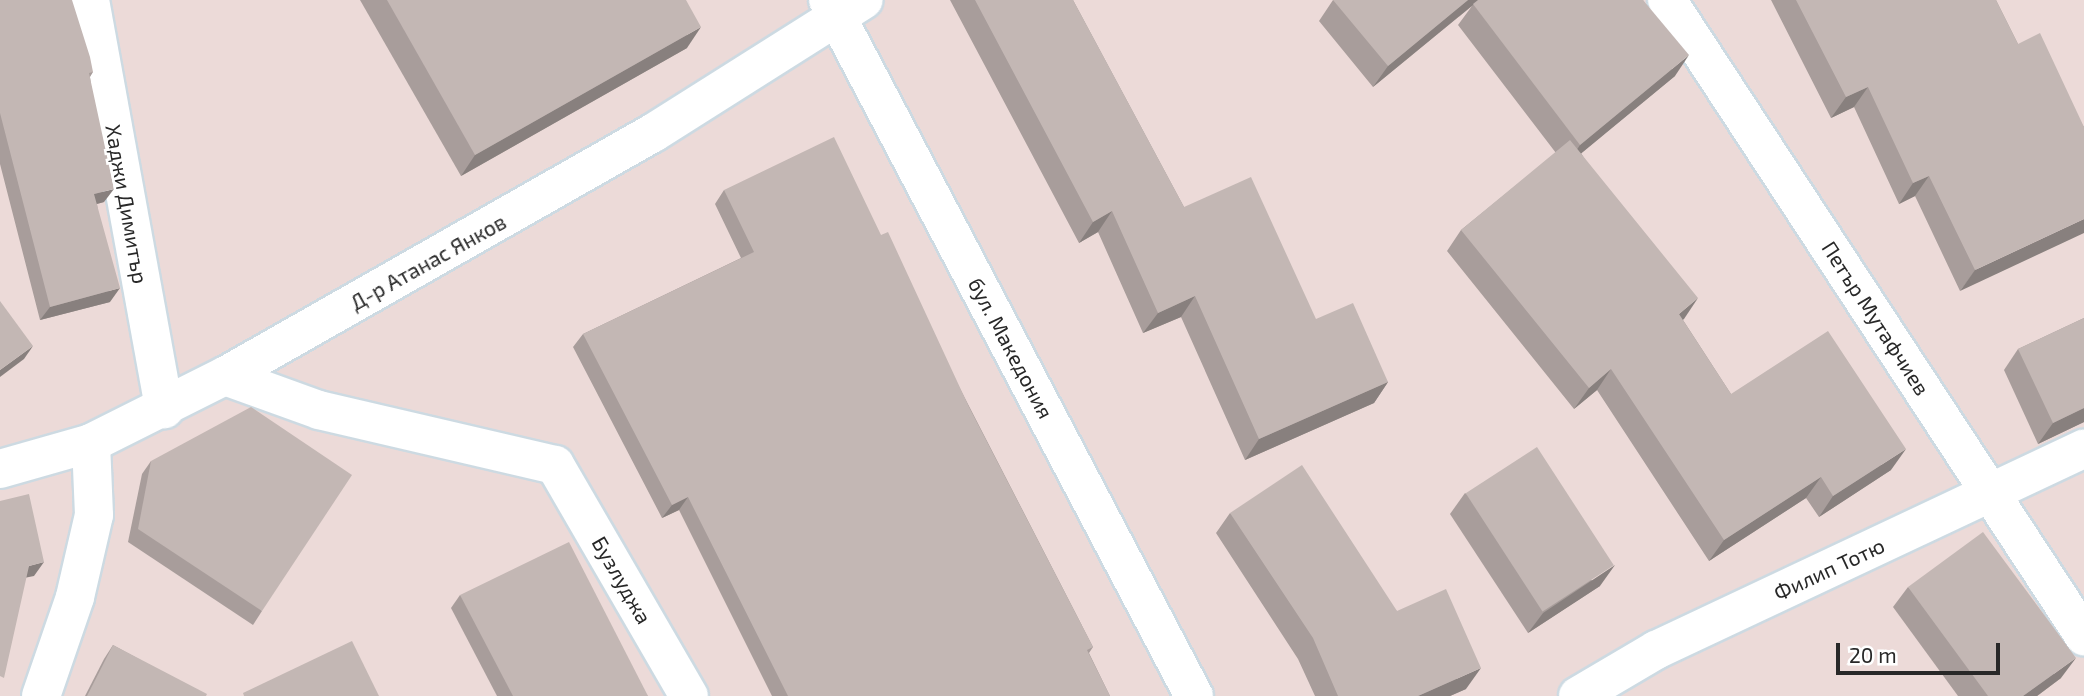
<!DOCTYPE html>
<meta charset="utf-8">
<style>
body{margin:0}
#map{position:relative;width:2084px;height:696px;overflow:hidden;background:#ecdad8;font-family:"Exo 2",sans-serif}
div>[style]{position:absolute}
.roads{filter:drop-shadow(2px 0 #cddae2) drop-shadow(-2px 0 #cddae2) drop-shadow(0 2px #cddae2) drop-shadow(0 -2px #cddae2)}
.minor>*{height:38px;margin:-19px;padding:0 19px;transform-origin:19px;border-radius:19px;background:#fff}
.wall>*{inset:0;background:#a89d9b}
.shaded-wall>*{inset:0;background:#88807e}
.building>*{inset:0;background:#c3b7b4;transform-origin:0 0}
span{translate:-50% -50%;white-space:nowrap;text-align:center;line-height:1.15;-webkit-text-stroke:5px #fff;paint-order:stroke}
.street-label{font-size:21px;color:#282828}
.scale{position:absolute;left:1836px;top:643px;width:164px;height:32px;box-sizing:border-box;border:4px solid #282828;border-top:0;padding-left:9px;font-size:21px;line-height:24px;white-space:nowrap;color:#282828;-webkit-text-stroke:5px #fff;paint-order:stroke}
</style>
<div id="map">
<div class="roads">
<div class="minor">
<i style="left:90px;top:0;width:416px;rotate:79.7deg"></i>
<i style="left:828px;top:0;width:786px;rotate:62.26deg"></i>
<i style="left:1667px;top:0;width:761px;rotate:56.75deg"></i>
<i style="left:225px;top:376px;width:100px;rotate:19.9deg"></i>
<i style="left:319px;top:410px;width:242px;rotate:13.1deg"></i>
<i style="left:555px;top:465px;width:267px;rotate:59.9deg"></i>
<i style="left:0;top:469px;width:95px;rotate:-15.9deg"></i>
<i style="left:91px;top:443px;width:150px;rotate:-26.6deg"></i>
<i style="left:225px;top:376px;width:492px;rotate:-29.6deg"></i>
<i style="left:653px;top:133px;width:249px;rotate:-32.3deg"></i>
<i style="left:41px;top:696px;width:105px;rotate:-71deg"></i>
<i style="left:75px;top:597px;width:84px;rotate:-77deg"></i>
<i style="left:94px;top:515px;width:72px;rotate:-92.4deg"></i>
<i style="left:1578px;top:696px;width:91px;rotate:-30.5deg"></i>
<i style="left:1656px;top:650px;width:473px;rotate:-25.2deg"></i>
</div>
</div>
<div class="wall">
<i style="clip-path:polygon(0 0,93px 72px,90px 77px,104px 202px,97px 204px,110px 302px,40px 320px,0 164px)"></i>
<i style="clip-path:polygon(360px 0,686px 0,687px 48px,461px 176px)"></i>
<i style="clip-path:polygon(950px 0,1073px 0,1184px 207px,1388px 382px,1374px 403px,1245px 460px,1181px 317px,1143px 333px,1098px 232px,1079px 243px)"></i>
<i style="clip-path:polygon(1333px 0,1643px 0,1675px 76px,1581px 153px,1683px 320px,1731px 394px,1891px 470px,1819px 517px,1806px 498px,1709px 561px,1597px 390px,1574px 409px,1447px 251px,1461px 230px,1556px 153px,1458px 25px,1472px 6px,1373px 87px,1319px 21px)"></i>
<i style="clip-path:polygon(1771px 0,1996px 0,2018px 44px,2084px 127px,1960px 291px,1915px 196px,1899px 204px,1854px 107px,1831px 118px)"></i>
<i style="clip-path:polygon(724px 190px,881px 235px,1093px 647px,1089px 653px,1110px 696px,772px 696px,679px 510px,662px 518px,573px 347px,583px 334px,741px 258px,715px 204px)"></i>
<i style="clip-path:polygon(2084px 318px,2084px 422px,2038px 444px,2004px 370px,2018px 349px)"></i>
<i style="clip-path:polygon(151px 461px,262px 611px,253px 625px,128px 542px,142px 474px)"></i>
<i style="clip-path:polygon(1465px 493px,1600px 586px,1528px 633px,1450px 514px)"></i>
<i style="clip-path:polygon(1230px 513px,1397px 611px,1466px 689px,1450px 696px,1315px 696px,1298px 659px,1216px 533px)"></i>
<i style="clip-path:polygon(1908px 587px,2061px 678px,2037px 696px,1958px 696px,1893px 607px)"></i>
<i style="clip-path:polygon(460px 595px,648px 696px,497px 696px,451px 608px)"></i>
<i style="clip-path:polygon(113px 645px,206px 696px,85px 696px,104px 659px)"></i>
</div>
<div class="shaded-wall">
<i style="clip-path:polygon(1468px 0,1479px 0,1373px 87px,1388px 66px)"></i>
<i style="clip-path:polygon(701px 27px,687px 48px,461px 176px,475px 155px)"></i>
<i style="clip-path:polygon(1689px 55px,1675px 76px,1566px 166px,1580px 145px)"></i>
<i style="clip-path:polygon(1868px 87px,1854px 107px,1831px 118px,1846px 97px)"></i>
<i style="clip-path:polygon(1929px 176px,1915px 196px,1899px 204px,1913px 183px)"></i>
<i style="clip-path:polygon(114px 189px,104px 202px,85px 207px,94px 194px)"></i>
<i style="clip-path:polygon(1112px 211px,1098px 232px,1079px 243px,1093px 222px)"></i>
<i style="clip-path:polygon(2084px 219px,2084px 233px,1960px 291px,1975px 270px)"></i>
<i style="clip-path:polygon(120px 288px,110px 302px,40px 320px,50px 307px)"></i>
<i style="clip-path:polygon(1195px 296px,1181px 317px,1143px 333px,1158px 313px)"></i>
<i style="clip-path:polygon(1698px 298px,1684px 319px,1664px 335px,1679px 314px)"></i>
<i style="clip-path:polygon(33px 346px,24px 359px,0 377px,0 370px)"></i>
<i style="clip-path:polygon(1611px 369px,1597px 390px,1574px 409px,1589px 388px)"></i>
<i style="clip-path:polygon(1388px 382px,1374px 403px,1245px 460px,1259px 439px)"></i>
<i style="clip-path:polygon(2084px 408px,2084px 422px,2038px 444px,2053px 423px)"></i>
<i style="clip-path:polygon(1906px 449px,1891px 470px,1819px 517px,1833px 496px)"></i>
<i style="clip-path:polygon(1821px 477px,1806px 498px,1709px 561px,1724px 540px)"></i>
<i style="clip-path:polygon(688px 497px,679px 510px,662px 518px,672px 505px)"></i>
<i style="clip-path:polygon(44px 562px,34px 576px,19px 579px,29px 566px)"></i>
<i style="clip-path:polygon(1615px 565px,1600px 586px,1528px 633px,1543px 613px)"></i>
<i style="clip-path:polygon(2076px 658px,2061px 678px,2037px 696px,2023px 696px)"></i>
<i style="clip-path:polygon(1481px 668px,1466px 689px,1450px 696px,1418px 696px)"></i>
</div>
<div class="building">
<i style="clip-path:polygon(0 0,72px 0,90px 57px,93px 72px,89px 73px,114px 189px,94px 194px,120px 288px,50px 307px,0 113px)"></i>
<i style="clip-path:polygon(387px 0,686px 0,701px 27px,475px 155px)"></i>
<i style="clip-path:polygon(975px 0,1073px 0,1184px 207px,1251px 177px,1316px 319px,1353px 303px,1388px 382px,1259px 439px,1195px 296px,1158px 313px,1112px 211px,1093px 222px)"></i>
<i style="clip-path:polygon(1333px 0,1468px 0,1388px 66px)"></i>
<i style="clip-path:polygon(1478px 0,1643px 0,1689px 55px,1580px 145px,1473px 4px)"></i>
<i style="clip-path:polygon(1796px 0,1996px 0,2018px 44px,2040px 33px,2084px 127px,2084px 219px,1975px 270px,1929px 176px,1913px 183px,1868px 87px,1846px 97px)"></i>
<i style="clip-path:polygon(834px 137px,881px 235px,888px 232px,969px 407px,1093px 647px,1087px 650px,1110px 696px,788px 696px,688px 497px,672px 505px,583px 334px,754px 252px,724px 190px)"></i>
<i style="clip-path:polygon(1570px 140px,1698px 298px,1679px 314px,1731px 394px,1828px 331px,1906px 449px,1833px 496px,1821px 477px,1724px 540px,1611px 369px,1589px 388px,1461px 230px)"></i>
<i style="clip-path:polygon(0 301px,33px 346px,0 370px)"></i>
<i style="clip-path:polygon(2084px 318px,2084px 408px,2053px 423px,2018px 349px)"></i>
<i style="clip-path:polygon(251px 407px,352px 475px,262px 611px,138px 529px,151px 461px)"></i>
<i style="left:1537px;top:447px;width:141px;height:85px;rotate:57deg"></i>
<i style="clip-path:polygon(1302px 465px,1397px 611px,1446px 589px,1481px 668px,1418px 696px,1338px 696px,1313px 638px,1230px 513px)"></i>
<i style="clip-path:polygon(29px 494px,44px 562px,29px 566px,4px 678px,0 676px,0 501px)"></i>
<i style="clip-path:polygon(1983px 532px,2076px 658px,2023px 696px,1988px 696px,1908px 587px)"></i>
<i style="clip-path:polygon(569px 542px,648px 696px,513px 696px,460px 595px)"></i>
<i style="clip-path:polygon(352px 641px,379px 696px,244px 696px,243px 693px)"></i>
<i style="clip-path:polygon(113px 645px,207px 694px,206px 696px,87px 696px)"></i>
</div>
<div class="street-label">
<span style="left:127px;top:204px;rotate:80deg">Хаджи Димитър</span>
<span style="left:428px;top:262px;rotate:-29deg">Д-р Атанас Янков</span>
<span style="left:1876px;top:318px;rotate:57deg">Петър Мутафчиев</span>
<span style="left:1011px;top:348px;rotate:62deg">бул. Македония</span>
<span style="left:1829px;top:569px;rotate:-25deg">Филип Тотю</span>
<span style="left:622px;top:580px;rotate:60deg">Бузлуджа</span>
</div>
<div class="scale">20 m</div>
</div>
